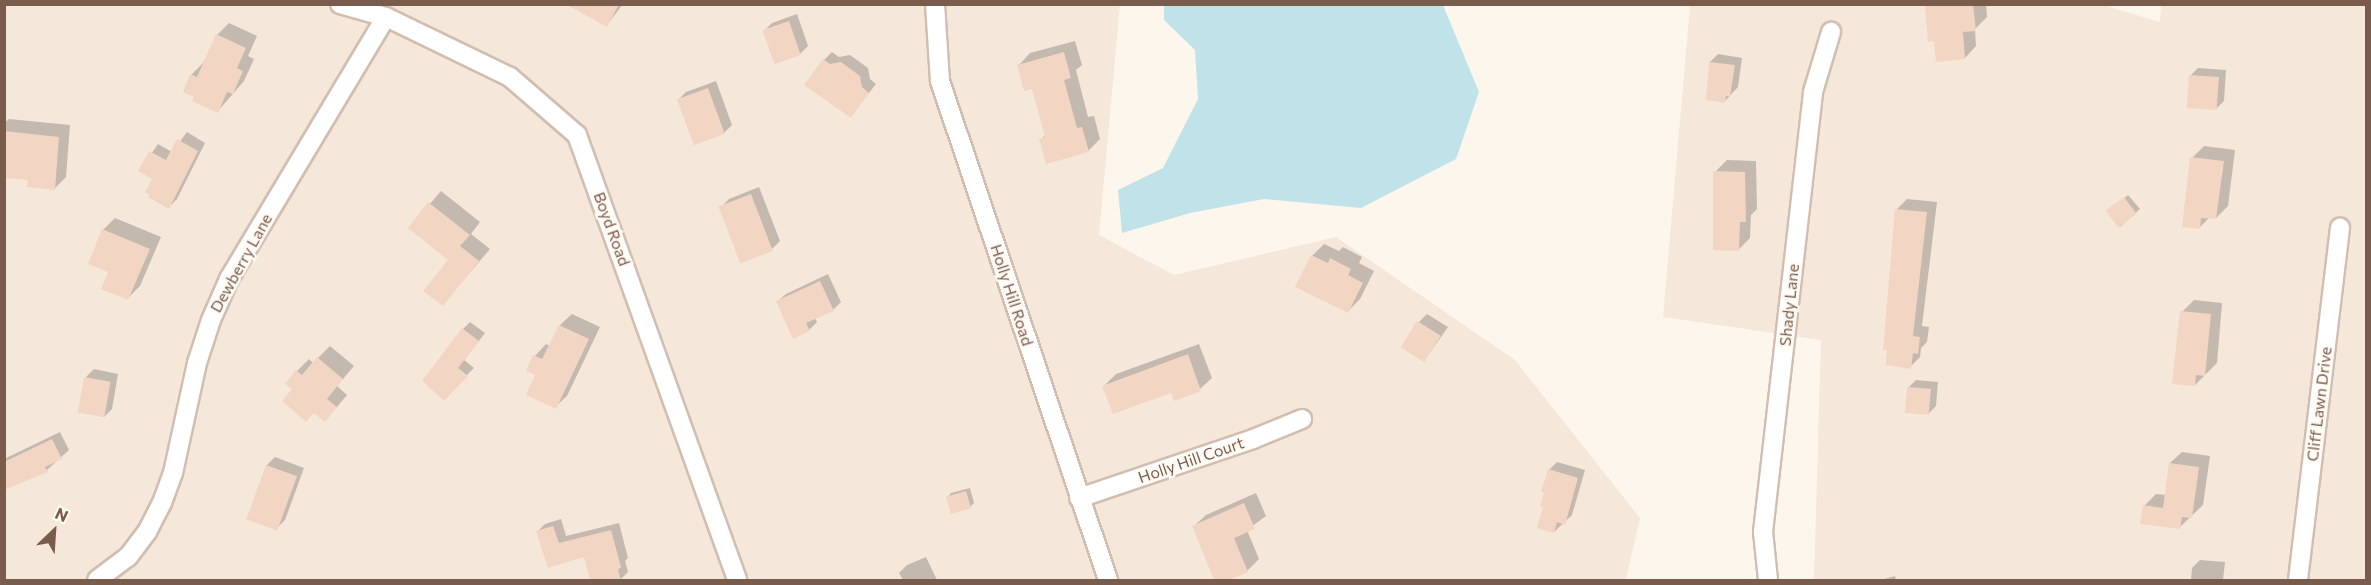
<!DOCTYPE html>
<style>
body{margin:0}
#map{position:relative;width:2371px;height:585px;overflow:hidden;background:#fdf6ec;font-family:Commissioner,sans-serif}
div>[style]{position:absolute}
.residential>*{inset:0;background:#f5e8da}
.water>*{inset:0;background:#bfe3e8}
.shadow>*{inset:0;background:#0003}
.building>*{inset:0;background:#f3d5c3;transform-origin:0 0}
.roads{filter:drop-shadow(2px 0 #d1beb0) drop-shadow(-2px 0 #d1beb0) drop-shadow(0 2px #d1beb0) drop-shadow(0 -2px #d1beb0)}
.minor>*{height:18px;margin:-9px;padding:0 9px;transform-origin:9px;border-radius:9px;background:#fff}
span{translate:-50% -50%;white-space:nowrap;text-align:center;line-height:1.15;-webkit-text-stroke:5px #fffaf3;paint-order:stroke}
.street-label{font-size:16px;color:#7a5c4d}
.frame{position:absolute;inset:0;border:6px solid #7a5c4d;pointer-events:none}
.north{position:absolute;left:24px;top:501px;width:60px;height:60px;-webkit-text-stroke:4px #fffaf3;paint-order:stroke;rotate:25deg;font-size:16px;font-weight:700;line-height:24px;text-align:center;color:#7a5c4d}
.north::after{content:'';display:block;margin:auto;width:21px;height:27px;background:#7a5c4d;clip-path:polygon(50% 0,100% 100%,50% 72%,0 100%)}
</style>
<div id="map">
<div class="residential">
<i style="clip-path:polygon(2100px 4px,2160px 22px,2161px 5px,2366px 5px,2366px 580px,1814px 580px,1821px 340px,1663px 317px,1690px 5px)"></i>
<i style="clip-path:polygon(4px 5px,1120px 5px,1099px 235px,1174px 275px,1336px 237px,1515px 360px,1640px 518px,1626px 580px,5px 580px)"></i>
</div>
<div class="water">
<i style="clip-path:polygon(1164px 5px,1443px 5px,1479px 92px,1456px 159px,1361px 208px,1264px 199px,1190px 213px,1122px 233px,1118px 190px,1163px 168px,1198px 99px,1195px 50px,1164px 20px)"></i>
</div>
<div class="shadow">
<i style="clip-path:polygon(568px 4px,623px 4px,607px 25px)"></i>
<i style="clip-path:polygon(1928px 4px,1986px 4px,1987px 17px,1975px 29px,1976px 46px,1965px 58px,1935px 39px,1926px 7px)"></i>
<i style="clip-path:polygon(797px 14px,808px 46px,800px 54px,764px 31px,772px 23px)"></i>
<i style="clip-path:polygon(229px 23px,257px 36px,248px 56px,254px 59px,244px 81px,218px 111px,196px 96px,191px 75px,203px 63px,217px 35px)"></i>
<i style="clip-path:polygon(1075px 41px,1082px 65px,1076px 70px,1088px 117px,1094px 116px,1100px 139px,1088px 151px,1041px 140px,1046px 134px,1033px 87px,1019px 65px,1030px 53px)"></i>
<i style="clip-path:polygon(832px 52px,839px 57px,850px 55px,868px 68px,870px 79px,876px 84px,850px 117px,824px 60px)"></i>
<i style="clip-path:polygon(1718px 54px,1742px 58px,1738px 87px,1725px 101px,1710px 62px)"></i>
<i style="clip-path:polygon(2198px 68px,2226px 70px,2224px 101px,2216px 109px,2190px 76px)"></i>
<i style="clip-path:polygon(716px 81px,732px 125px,724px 133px,678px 100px,686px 92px)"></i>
<i style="clip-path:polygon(9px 119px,70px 125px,66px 177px,54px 189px,29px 179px,4px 176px,4px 123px)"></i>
<i style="clip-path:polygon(187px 132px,205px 143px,177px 199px,169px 207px,154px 178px,140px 170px,158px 144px,172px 152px)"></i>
<i style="clip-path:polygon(2204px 146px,2235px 150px,2228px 206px,2216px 218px,2210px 217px,2200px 227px,2192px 158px)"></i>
<i style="clip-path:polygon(1727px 160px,1756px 161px,1757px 209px,1751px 215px,1750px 238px,1738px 250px,1715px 172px)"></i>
<i style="clip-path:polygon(759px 187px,780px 241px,772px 249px,721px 207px,729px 199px)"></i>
<i style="clip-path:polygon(441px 191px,480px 222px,471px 234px,490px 249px,443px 304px,451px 259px,410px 227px)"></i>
<i style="clip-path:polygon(2128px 195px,2140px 209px,2120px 227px,2112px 209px)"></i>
<i style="clip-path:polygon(1907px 199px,1937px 202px,1922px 326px,1929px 327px,1927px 342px,1921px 348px,1920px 357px,1910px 367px,1897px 209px)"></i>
<i style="clip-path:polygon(115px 218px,161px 237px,140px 286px,128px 298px,110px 271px,103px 230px)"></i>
<i style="clip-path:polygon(1324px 244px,1339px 251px,1343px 247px,1362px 257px,1359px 263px,1374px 271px,1360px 299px,1348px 311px,1312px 256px)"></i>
<i style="clip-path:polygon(828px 274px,841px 302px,833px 310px,815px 318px,817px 322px,809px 330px,778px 301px,786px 294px)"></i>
<i style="clip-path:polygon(2194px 300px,2222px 303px,2217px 363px,2195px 385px,2182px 312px)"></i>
<i style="clip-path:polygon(572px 314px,600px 327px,567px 396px,555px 407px,537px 374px,535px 356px,546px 344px,550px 346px,560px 325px)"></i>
<i style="clip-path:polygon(1427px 314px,1448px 327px,1424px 361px,1419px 322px)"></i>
<i style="clip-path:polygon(470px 322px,485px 333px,464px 360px,474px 368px,444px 398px,463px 329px)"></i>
<i style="clip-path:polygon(1199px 344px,1212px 378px,1200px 389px,1172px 391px,1104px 386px,1116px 374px)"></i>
<i style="clip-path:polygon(330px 346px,354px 366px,337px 386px,347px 395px,336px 408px,294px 389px,297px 371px,309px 359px,313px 363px)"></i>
<i style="clip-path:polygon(94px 369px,118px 374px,112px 409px,104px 417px,86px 377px)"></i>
<i style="clip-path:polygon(1916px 380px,1938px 382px,1936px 406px,1928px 414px,1908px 388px)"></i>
<i style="clip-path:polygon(60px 432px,69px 450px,47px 470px,4px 489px,4px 459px)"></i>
<i style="clip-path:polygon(2182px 452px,2210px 456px,2203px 505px,2180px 527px,2144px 506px,2156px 494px,2166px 495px,2170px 463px)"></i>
<i style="clip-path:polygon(275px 457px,304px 468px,285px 520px,277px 528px,248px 518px,267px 465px)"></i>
<i style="clip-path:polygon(1557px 462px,1585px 470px,1572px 515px,1554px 532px,1545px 506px,1549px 470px)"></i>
<i style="clip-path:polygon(970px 488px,974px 503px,970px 507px,948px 497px,951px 493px)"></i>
<i style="clip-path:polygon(1256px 493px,1266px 516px,1247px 530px,1259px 559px,1248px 570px,1225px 580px,1215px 580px,1194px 526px,1206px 515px)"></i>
<i style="clip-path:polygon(561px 519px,566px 536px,619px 523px,628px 558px,625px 561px,628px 572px,620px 580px,602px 580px,585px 555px,549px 566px,537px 532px,545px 524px)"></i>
<i style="clip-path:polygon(926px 557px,937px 580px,903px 580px,899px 573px,907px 565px)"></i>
<i style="clip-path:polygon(2200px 560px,2225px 562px,2223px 580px,2191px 580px,2192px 568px)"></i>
<i style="clip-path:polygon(1895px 576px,1896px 580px,1881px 580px)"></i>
</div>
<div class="building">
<i style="clip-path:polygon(565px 4px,619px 4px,607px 27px)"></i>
<i style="clip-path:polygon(1944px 4px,1973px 4px,1976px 31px,1963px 32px,1965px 59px,1936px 62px,1934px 41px,1928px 42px,1925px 6px)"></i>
<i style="left:789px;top:21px;width:36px;height:28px;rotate:71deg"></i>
<i style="clip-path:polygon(216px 34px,246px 48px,237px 68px,243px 71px,233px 94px,227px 92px,218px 113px,192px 101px,194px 97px,183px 92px,190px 74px,197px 77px)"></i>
<i style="clip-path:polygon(1064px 52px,1071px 78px,1064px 80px,1077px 128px,1082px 127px,1089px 152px,1046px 164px,1039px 139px,1045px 137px,1032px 89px,1024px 91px,1017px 65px)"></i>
<i style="clip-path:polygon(823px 59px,830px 64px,841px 62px,860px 76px,862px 87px,869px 93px,851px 118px,804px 85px)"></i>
<i style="clip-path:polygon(1709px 62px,1735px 65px,1730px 96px,1726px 96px,1725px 103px,1706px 100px)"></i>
<i style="left:2189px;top:75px;width:30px;height:33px;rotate:4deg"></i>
<i style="left:708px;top:88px;width:49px;height:33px;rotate:70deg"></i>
<i style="clip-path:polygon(4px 131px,59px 137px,55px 190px,27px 187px,28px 180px,4px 178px)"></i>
<i style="clip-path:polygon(177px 139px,198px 151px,169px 209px,148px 197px,149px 194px,145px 192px,152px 179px,138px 171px,149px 151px,166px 160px)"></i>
<i style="clip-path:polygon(2190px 157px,2224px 161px,2216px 219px,2201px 218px,2200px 229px,2182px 227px)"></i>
<i style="clip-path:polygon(1713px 171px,1745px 172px,1746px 222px,1740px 222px,1739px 251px,1713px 250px)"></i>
<i style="left:751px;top:194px;width:61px;height:35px;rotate:69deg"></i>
<i style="left:2124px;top:197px;width:21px;height:23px;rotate:53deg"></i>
<i style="clip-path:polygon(428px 202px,470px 235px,460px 246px,479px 261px,443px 306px,423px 291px,448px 260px,408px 228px)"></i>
<i style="clip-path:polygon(1895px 209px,1927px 212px,1913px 336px,1920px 337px,1918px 354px,1913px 353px,1911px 369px,1886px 365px,1887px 350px,1883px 350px)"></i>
<i style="clip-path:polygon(102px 229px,150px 249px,128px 300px,101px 289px,108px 272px,88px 264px)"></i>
<i style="clip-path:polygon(1311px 255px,1328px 263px,1330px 258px,1351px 269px,1348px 275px,1363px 283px,1348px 313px,1295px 287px)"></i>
<i style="clip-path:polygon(820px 281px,834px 311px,806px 323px,810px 331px,793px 339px,776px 301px)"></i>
<i style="clip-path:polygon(2180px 311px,2211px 314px,2205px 376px,2196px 375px,2195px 386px,2172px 384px)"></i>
<i style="left:1417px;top:321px;width:28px;height:31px;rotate:32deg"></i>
<i style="clip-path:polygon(559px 325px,589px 339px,556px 409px,526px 395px,535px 375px,526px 371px,533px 355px,542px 359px)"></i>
<i style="clip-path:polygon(462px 328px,479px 341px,458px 368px,468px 376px,444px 401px,422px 381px)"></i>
<i style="clip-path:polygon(1188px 354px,1201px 391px,1174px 401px,1171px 393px,1113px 414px,1102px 386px)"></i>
<i style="clip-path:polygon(317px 357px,343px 379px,327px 399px,337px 407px,325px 422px,314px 413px,306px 422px,282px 401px,292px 389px,285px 384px,296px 370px,302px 375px)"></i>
<i style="left:84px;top:377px;width:27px;height:36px;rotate:10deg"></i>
<i style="left:1907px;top:387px;width:24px;height:26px;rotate:5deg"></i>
<i style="clip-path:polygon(52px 439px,62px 459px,45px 467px,48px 472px,4px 490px,4px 462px)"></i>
<i style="clip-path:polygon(2169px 463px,2199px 467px,2192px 518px,2182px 517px,2180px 529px,2140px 524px,2143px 505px,2163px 508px)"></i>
<i style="left:266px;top:465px;width:33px;height:58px;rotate:20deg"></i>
<i style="clip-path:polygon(1548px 469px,1578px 478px,1565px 525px,1557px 522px,1554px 533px,1537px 528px,1543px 507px,1540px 506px,1544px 493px,1541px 492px)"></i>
<i style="left:966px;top:491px;width:18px;height:21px;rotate:74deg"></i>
<i style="clip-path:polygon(1244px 503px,1255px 529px,1234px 538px,1248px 572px,1229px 580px,1214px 580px,1192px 526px)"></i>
<i style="clip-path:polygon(553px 526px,559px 543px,611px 530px,621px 567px,618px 570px,621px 580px,590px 580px,584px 557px,548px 568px,536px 531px)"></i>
</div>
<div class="roads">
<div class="minor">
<i style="left:340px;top:4px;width:48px;rotate:15.8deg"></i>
<i style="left:386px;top:17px;width:138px;rotate:25.8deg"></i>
<i style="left:510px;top:77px;width:89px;rotate:40.9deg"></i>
<i style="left:577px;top:135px;width:473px;rotate:70.2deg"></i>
<i style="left:935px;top:4px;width:77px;rotate:86.3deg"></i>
<i style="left:940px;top:81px;width:527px;rotate:71.39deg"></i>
<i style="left:1079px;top:498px;width:184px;rotate:-18.7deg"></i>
<i style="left:1253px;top:439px;width:53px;rotate:-22.2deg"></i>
<i style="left:97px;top:580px;width:39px;rotate:-37deg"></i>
<i style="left:128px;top:557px;width:31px;rotate:-53deg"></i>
<i style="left:147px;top:532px;width:33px;rotate:-63deg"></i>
<i style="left:162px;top:503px;width:32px;rotate:-70deg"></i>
<i style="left:173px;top:473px;width:113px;rotate:-77.7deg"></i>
<i style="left:197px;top:363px;width:45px;rotate:-72deg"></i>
<i style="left:211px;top:320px;width:45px;rotate:-66.3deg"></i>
<i style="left:229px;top:279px;width:305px;rotate:-59.1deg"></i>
<i style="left:1768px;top:580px;width:48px;rotate:-95.9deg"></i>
<i style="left:1763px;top:532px;width:443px;rotate:-83.5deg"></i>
<i style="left:1813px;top:92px;width:63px;rotate:-73.3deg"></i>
<i style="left:2298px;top:580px;width:355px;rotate:-83.2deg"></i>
</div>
</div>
<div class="street-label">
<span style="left:612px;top:229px;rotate:70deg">Boyd Road</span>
<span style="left:241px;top:263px;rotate:-61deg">Dewberry Lane</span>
<span style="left:1012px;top:295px;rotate:72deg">Holly Hill Road</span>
<span style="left:1789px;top:305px;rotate:-84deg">Shady Lane</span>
<span style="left:2319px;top:404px;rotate:-83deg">Cliff Lawn Drive</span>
<span style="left:1191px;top:460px;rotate:-19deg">Holly Hill Court</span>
</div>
<div class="frame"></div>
<div class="north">N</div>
</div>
